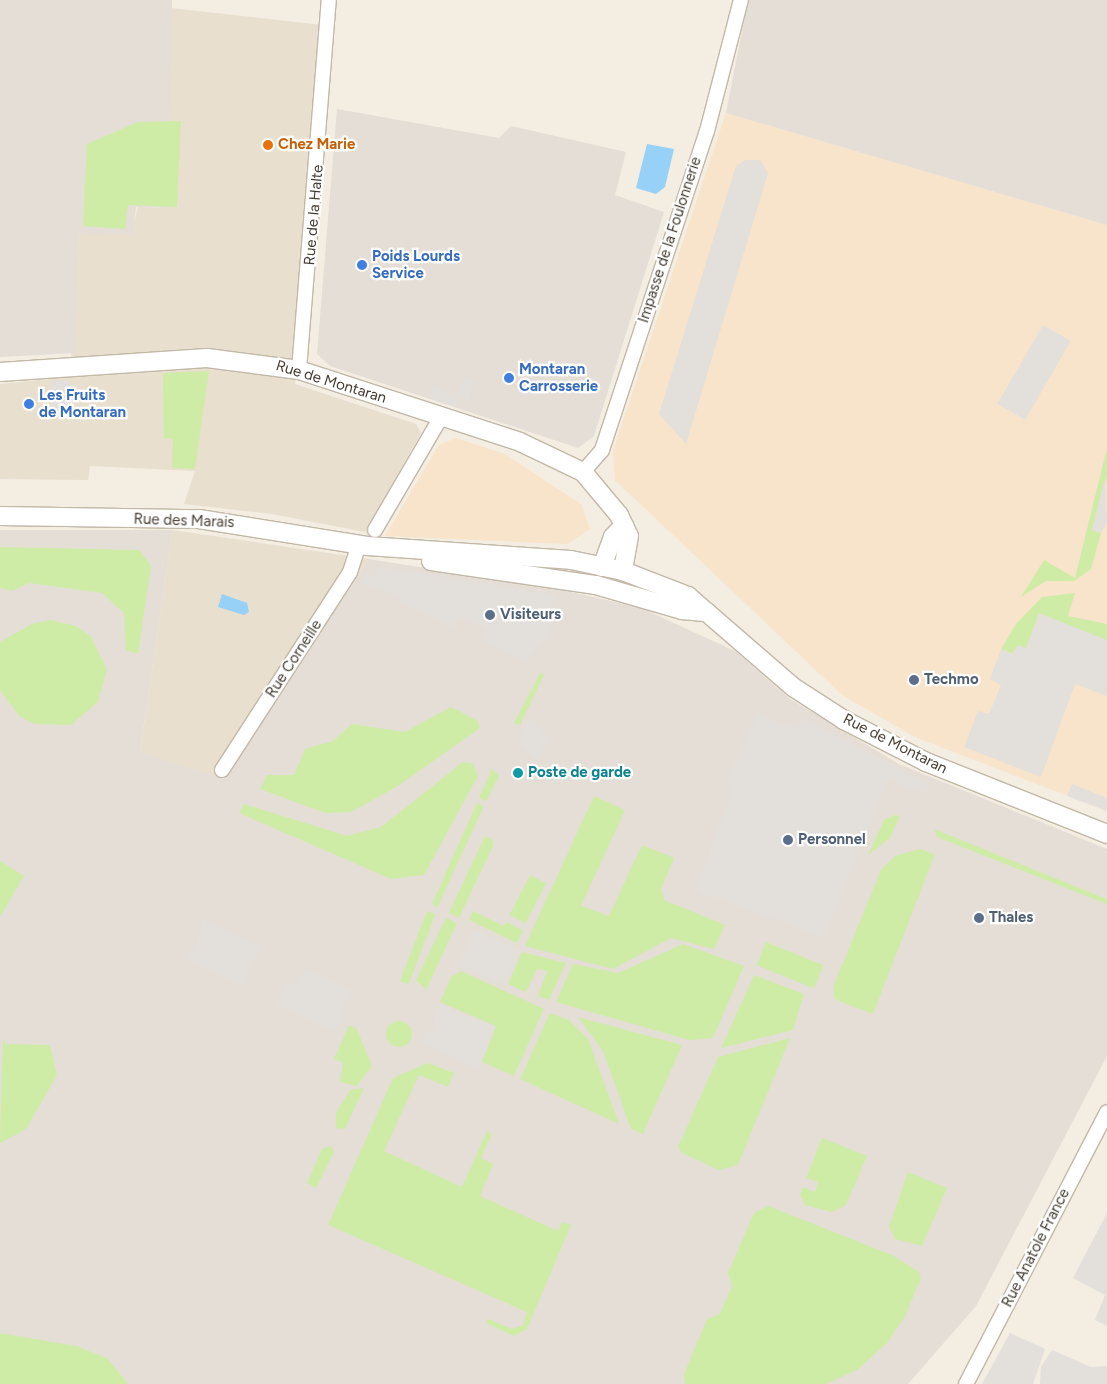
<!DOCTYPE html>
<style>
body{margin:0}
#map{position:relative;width:1107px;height:1384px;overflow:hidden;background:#f3ede2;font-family:Figtree,sans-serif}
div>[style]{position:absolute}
.residential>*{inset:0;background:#e8dfcf}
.commercial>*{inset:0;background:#f8e4ca}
.industrial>*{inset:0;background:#e4ded7}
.green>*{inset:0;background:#ceeca6;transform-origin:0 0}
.round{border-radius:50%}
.parking>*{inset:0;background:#e3dfdb;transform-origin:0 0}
.water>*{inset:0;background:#97d1f7}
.roads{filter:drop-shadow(1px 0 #c2b8a7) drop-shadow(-1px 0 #c2b8a7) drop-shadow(0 1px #c2b8a7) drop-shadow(0 -1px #c2b8a7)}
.minor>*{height:14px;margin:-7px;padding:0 7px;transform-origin:7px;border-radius:7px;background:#fff}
.tertiary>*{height:18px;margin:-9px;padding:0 9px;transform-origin:9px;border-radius:9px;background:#fff}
.dots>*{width:14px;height:14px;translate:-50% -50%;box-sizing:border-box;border:2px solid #fff;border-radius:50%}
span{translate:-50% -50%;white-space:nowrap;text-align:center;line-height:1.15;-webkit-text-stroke:4.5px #fff;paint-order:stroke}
.food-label{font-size:15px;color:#c56008;font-weight:700}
.left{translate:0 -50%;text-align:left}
.street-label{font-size:15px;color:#453d32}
.shop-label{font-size:15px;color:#366cbe;font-weight:700}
.service-label{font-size:15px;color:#4e5e75;font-weight:700}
.culture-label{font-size:15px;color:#0d838f;font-weight:700}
</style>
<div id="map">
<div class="residential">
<i style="clip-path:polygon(171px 8px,322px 25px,295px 384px,416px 424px,421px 433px,365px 532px,272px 514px,184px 504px,195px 471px,90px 466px,88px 480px,0 479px,0 384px,70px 377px,79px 232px,131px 234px,138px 207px,168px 208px)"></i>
<i style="clip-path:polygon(172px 530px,369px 559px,225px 779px,140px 753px)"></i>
</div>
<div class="commercial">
<i style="clip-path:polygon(726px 113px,1107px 225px,1107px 811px,915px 737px,842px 695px,615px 480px,613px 451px)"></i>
<i style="clip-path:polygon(456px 438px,505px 454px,581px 504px,590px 529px,567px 544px,385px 536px,439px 445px)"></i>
</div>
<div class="industrial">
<i style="clip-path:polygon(0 0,172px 0,168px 208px,136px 207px,133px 234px,79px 233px,75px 353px,0 357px)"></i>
<i style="clip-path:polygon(748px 0,1107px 0,1107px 225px,726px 113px)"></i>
<i style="clip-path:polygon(337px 109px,499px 138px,511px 126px,626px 152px,615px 195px,664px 212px,594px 436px,578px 448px,330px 366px,317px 354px)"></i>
<i style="clip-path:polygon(0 530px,172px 530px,140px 752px,225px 779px,369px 559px,558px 589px,641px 608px,735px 651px,790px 699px,899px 764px,1107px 849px,1107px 1056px,976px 1306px,908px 1384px,0 1384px)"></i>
</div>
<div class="green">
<i style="clip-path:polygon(181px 121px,177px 207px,128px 205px,125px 229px,83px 226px,87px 144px,138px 122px)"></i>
<i style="clip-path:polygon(209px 371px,195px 469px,172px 468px,173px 439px,164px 438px,163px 373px)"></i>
<i style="clip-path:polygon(1107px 448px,1107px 478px,1092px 530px,1101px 533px,1091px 569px,1074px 581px,1046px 581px,1021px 597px,1044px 560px,1075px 578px)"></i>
<i style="clip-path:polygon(0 547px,139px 550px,151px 566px,138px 654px,126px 650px,124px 613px,102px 593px,29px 583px,12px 591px,0 588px)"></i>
<i style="clip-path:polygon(1075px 593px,1068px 616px,1107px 624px,1107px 641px,1026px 648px,1013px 654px,1001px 649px,1016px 624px,1042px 597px)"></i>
<i style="clip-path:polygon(50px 620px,76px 626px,91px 637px,107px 669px,98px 702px,71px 725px,35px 724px,19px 716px,0 690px,0 642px,32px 624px)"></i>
<i style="clip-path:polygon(540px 673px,544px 675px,520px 725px,514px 723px)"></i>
<i style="clip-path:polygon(451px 707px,478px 721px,480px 728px,398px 786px,351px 812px,325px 813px,260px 789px,267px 775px,294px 775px,305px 749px,333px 741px,352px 724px,405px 732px)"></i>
<i style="clip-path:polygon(463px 762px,473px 764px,478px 776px,424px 875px,391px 879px,239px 813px,244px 804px,347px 836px,381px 827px)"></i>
<i style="clip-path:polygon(492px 769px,499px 776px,486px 801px,479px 798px)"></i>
<i style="clip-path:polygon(594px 796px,625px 810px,581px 906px,609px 916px,642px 845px,674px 858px,661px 889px,664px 900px,725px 925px,714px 949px,671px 938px,613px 969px,525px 946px)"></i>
<i style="clip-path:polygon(477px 803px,484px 806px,437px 908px,432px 904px)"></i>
<i style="clip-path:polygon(895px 815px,900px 816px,890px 838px,868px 855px,884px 820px)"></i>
<i style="clip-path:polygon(934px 829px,1107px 899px,1107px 904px,937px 837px)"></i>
<i style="clip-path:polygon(485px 836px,492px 839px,493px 846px,459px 918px,449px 913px)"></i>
<i style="clip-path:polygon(920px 849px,935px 854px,873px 1014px,839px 1001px,834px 998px,834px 985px,881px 870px,895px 856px)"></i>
<i style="clip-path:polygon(0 861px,24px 876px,0 917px)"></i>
<i style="left:530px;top:875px;width:18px;height:45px;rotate:27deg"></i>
<i style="left:427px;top:911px;width:9px;height:75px;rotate:21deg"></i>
<i style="clip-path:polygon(473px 911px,504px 926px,506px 922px,523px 930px,517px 943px,469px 920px)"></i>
<i style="clip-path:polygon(446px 918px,457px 923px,426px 990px,416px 980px)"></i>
<i style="left:766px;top:942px;width:62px;height:25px;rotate:22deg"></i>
<i style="clip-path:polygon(683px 944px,744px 966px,713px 1038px,689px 1040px,556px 1002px,573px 964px,618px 973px)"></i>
<i style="clip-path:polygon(522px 952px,566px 963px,549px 1000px,538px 996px,547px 971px,537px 969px,526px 992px,508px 984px)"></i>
<i style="clip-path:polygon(461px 971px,544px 1009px,514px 1076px,482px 1062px,496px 1026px,440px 1002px,451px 977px)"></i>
<i style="clip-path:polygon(754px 975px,804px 994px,793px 1030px,721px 1048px)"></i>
<i style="clip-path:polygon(550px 1013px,569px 1020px,588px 1039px,619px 1124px,520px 1079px)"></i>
<i style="clip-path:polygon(578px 1017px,682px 1045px,643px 1134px,631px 1129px,603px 1051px)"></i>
<i class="round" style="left:386px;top:1021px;width:26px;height:26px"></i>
<i style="clip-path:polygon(349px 1025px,357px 1029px,372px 1066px,357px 1086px,340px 1082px,343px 1062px,334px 1059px)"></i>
<i style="clip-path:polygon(3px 1038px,5px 1044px,50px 1045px,57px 1075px,26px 1129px,0 1143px)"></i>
<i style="clip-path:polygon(790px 1038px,738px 1165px,719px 1170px,682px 1153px,678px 1147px,718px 1057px)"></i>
<i style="clip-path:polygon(428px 1063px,454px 1073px,448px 1087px,419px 1075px,384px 1151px,462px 1187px,487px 1131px,492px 1134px,481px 1158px,493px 1164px,480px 1196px,558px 1231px,562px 1222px,571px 1225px,527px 1329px,513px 1336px,486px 1323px,488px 1319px,512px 1329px,523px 1325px,527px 1312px,328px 1225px,393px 1078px)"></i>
<i style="clip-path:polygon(364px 1088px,345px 1129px,336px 1128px,336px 1113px,350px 1090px)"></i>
<i style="clip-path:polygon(822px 1138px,867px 1156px,846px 1205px,832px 1212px,805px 1205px,800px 1195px,803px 1187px,815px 1192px,818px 1182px,806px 1178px)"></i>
<i style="clip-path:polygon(331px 1146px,334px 1152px,316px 1188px,307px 1183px,322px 1149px)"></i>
<i style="clip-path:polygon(908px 1172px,947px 1188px,922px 1246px,895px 1239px,889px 1227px)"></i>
<i style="clip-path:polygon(768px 1206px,892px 1255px,919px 1272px,921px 1278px,905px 1316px,887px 1343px,857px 1370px,826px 1384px,685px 1384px,684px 1374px,707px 1319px,720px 1314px,732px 1286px,728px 1273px,754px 1213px)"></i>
<i style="clip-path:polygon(0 1333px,76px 1346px,107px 1358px,128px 1384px,0 1384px)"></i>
</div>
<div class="parking">
<i style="clip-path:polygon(746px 160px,760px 160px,768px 173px,686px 444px,659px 414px,736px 166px)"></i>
<i style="left:1043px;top:325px;width:32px;height:91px;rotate:30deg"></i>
<i style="clip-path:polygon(464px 377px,474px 380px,469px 399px,458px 396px,455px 406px,429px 398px,433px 387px,458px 395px)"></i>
<i style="clip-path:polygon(65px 380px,71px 385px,73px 409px,53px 410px,50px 381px)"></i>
<i style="clip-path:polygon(1105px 477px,1107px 523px,1101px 533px,1092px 530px)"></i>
<i style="clip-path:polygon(378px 567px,554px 595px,552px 606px,557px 613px,546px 638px,525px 661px,481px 640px,486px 630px,458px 617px,452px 628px,398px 602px,401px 595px,362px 585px,365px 574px,376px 576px)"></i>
<i style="clip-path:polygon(1039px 613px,1107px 640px,1107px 696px,1075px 684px,1041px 777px,964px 747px,978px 711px,989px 714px,1001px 685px,990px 679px,1001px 649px,1012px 654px,1018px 645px,1026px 648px)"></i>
<i style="clip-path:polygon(758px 714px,796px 729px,804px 718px,929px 784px,925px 794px,888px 778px,826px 934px,821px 936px,700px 892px,698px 885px,731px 792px,727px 780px)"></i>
<i style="clip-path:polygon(530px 718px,548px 737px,537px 761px,519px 742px)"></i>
<i style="clip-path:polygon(1072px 784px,1107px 798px,1107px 811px,1067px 796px)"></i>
<i style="clip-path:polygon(202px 920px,262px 948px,249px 965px,244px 987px,186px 960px,198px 942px)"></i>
<i style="clip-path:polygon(474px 930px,521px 951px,507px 981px,501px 984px,459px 964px)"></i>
<i style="clip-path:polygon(305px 968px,355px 991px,341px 1007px,342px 1017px,335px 1032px,276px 1005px,283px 991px,290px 984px,296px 986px)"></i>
<i style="clip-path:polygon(439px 1004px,495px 1027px,478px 1068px,423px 1042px,425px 1033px,436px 1028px,433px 1017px)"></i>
<i style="clip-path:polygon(1107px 1213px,1107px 1326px,1095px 1320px,1105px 1295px,1073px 1278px)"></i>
<i style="clip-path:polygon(1010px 1333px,1045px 1349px,1033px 1384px,982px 1384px)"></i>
<i style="clip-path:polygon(1052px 1350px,1091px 1367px,1107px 1366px,1107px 1384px,1040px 1384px,1041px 1367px)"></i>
</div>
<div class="water">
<i style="clip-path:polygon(647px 144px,674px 149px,665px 187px,656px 194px,636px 188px)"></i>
<i style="clip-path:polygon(222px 594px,247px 603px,249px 612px,244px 615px,218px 607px)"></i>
</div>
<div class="roads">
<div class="minor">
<i style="left:299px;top:370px;width:371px;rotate:-85.4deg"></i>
<i style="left:583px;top:472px;width:29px;rotate:-49deg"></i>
<i style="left:602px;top:450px;width:336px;rotate:-71.8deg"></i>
<i style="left:707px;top:131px;width:135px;rotate:-75.5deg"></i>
<i style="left:375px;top:530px;width:131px;rotate:-59.7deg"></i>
<i style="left:222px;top:770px;width:236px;rotate:-57.1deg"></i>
<i style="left:350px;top:572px;width:28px;rotate:-72deg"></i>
<i style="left:966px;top:1384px;width:306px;rotate:-62.6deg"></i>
</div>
<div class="tertiary">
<i style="left:0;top:372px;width:207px;rotate:-3.9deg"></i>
<i style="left:207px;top:358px;width:93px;rotate:7.4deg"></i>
<i style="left:299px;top:370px;width:232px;rotate:18deg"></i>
<i style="left:520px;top:442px;width:70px;rotate:25.5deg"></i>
<i style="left:583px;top:472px;width:56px;rotate:50.1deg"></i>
<i style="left:619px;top:515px;width:23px;rotate:65deg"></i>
<i style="left:629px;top:536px;width:36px;rotate:100deg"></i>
<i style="left:0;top:516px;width:199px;rotate:0.9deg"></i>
<i style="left:199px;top:519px;width:170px;rotate:9.1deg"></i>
<i style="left:367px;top:546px;width:204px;rotate:3.9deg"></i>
<i style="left:571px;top:560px;width:53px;rotate:11.9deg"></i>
<i style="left:623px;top:571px;width:70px;rotate:21deg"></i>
<i style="left:688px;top:596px;width:139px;rotate:40.9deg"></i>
<i style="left:793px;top:687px;width:61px;rotate:32.9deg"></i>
<i style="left:844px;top:720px;width:92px;rotate:27.1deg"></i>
<i style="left:926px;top:762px;width:195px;rotate:21.7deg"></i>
<i style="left:431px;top:561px;width:167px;rotate:8.3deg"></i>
<i style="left:596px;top:585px;width:90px;rotate:16.2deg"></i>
<i style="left:682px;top:610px;width:25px;rotate:5deg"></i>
<i style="left:602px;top:567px;width:32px;rotate:-70deg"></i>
<i style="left:613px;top:537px;width:16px;rotate:-47deg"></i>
</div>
</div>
<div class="dots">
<i style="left:268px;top:145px;background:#e8710a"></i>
<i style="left:362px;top:265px;background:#3f7fe0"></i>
<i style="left:509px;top:378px;background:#3f7fe0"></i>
<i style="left:29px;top:404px;background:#3f7fe0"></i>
<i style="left:490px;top:615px;background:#5c6f8a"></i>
<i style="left:914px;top:680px;background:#5c6f8a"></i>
<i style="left:518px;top:773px;background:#0f9aa8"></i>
<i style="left:788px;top:840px;background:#5c6f8a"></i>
<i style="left:979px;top:918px;background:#5c6f8a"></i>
</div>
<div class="food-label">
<span class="left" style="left:278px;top:145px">Chez Marie</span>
</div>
<div class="street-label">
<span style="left:314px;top:215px;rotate:-85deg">Rue de la Halte</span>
<span style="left:670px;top:240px;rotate:-72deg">Impasse de la Foulonnerie</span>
<span style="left:331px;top:382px;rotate:17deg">Rue de Montaran</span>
<span style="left:184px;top:521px;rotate:2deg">Rue des Marais</span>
<span style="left:294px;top:659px;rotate:-57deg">Rue Corneille</span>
<span style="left:895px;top:744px;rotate:27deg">Rue de Montaran</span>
<span style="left:1036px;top:1248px;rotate:-63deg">Rue Anatole France</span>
</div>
<div class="shop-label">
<span class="left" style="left:372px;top:265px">Poids Lourds<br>Service</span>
<span class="left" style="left:519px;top:378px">Montaran<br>Carrosserie</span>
<span class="left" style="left:39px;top:404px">Les Fruits<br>de Montaran</span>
</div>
<div class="service-label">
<span class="left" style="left:500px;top:615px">Visiteurs</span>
<span class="left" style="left:924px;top:680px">Techmo</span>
<span class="left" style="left:798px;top:840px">Personnel</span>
<span class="left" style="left:989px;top:918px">Thales</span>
</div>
<div class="culture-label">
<span class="left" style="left:528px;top:773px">Poste de garde</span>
</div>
</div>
